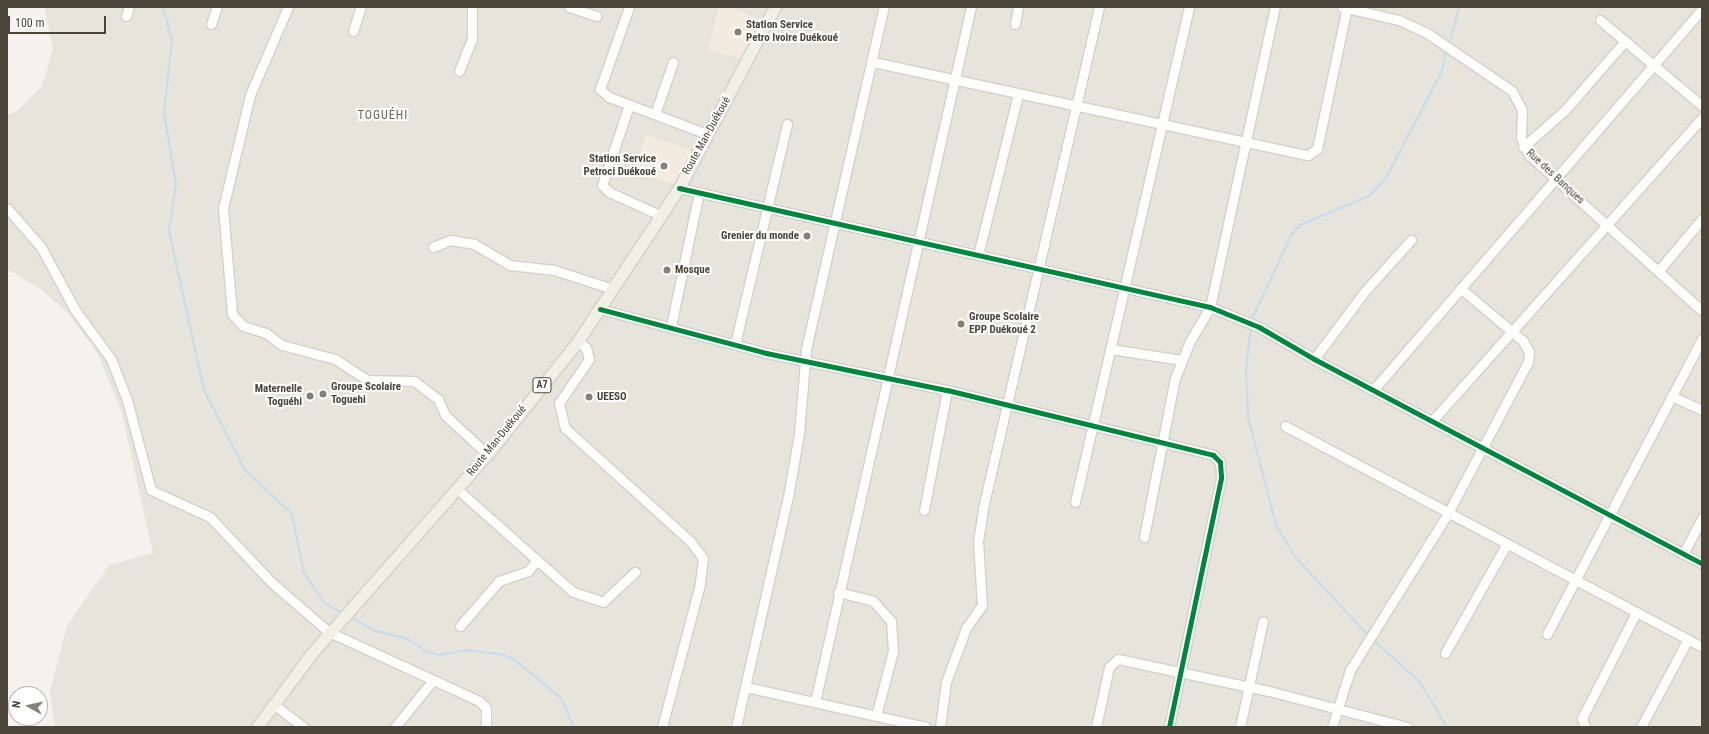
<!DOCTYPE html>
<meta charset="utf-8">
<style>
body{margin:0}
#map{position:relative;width:1709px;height:734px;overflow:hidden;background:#f4f2ee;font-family:"Roboto Condensed",sans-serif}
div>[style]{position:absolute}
.residential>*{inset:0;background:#e7e4dc}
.commercial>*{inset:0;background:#f3ebdf}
.education>*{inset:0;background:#eae5da}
.stream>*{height:2px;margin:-1px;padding:0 1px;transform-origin:1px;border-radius:1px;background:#c0ddf1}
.roads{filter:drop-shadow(1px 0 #d2d0cb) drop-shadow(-1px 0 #d2d0cb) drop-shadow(0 1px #d2d0cb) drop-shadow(0 -1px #d2d0cb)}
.minor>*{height:9px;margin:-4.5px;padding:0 4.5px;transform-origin:4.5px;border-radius:4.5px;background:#fdfdfc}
.major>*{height:11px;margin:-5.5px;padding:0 5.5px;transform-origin:5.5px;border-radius:5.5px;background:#f2efe6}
.cycleway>*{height:5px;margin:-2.5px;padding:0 2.5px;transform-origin:2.5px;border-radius:2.5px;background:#00873e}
.dots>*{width:11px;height:11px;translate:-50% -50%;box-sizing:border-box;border:2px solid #fff;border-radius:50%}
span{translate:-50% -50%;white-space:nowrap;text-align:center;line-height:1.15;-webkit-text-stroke:4px #fff;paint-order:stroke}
.shield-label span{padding:1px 3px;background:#fff;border:1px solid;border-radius:3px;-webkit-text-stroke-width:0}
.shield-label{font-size:10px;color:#4b4439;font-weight:700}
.poi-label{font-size:11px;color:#4b4439;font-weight:700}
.left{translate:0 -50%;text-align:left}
.right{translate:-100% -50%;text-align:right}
.street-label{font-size:11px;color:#4b4439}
.neighbourhood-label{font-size:12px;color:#6e6250;letter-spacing:1px}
.frame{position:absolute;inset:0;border:8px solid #4b4439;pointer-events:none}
.north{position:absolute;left:8px;top:686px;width:40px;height:40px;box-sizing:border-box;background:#fff;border:1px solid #b7b4b0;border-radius:50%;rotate:278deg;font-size:11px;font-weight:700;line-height:16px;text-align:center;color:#4b4439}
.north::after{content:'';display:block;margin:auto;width:14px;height:18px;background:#868178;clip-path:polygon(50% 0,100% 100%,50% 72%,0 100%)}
.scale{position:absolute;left:8px;top:16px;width:98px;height:18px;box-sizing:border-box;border:2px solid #4b4439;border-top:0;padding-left:5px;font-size:12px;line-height:14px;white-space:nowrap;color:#4b4439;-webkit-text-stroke:3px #fff;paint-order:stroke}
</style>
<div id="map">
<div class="residential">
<i style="clip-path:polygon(44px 7px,1702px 7px,1702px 727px,55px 727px,50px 691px,67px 626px,109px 565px,153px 553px,121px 410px,97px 353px,69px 314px,39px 288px,7px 269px,7px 115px,19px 110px,42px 86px,53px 49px)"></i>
</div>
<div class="commercial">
<i style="clip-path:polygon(719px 7px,732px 7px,762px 21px,745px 59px,708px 50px)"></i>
<i style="clip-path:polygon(646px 135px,696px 152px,676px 185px,634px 171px)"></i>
</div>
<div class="education">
<i style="clip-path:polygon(923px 250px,1022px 271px,1026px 278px,1000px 394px,895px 370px)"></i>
</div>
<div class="stream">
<i style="left:163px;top:7px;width:34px;rotate:75deg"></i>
<i style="left:172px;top:40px;width:73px;rotate:96.3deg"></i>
<i style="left:164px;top:113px;width:72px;rotate:80.4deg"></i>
<i style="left:176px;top:184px;width:48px;rotate:98.5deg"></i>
<i style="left:169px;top:231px;width:163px;rotate:77.6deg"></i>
<i style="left:204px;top:390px;width:90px;rotate:62.9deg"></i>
<i style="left:245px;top:470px;width:64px;rotate:43.1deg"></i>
<i style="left:292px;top:514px;width:60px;rotate:78.5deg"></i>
<i style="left:304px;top:573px;width:36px;rotate:56deg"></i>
<i style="left:324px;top:603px;width:21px;rotate:29deg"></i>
<i style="left:1449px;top:45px;width:39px;rotate:-75deg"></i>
<i style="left:1251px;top:321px;width:96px;rotate:-64.8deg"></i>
<i style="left:1292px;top:234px;width:12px;rotate:-48deg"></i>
<i style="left:1300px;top:225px;width:75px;rotate:-22.8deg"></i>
<i style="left:1369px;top:196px;width:25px;rotate:-47deg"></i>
<i style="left:1386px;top:178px;width:119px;rotate:-62.4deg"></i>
<i style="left:1441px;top:73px;width:23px;rotate:-75deg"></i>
<i style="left:1251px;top:327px;width:42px;rotate:96.8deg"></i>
<i style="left:1246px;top:369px;width:48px;rotate:87.6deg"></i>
<i style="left:1248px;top:417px;width:112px;rotate:75.5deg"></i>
<i style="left:1276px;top:525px;width:37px;rotate:59deg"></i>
<i style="left:1295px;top:557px;width:108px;rotate:46.9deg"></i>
<i style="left:349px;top:616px;width:28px;rotate:30deg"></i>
<i style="left:373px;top:630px;width:35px;rotate:15deg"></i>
<i style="left:407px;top:639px;width:25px;rotate:32deg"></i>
<i style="left:428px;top:652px;width:12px;rotate:14deg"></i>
<i style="left:440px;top:655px;width:25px;rotate:-11deg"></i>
<i style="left:465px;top:650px;width:39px;rotate:7deg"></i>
<i style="left:504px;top:655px;width:12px;rotate:24deg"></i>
<i style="left:515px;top:660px;width:60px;rotate:39.6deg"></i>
<i style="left:561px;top:698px;width:32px;rotate:66deg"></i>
<i style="left:1372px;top:639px;width:63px;rotate:41.8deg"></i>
<i style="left:1419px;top:681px;width:54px;rotate:58.7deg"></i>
</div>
<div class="roads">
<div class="minor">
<i style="left:288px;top:7px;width:96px;rotate:113.4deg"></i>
<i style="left:250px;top:95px;width:116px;rotate:103.4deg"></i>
<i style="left:223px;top:208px;width:106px;rotate:85.1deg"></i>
<i style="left:232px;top:314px;width:16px;rotate:47deg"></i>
<i style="left:243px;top:326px;width:24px;rotate:17deg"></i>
<i style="left:266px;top:333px;width:20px;rotate:37deg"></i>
<i style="left:282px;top:345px;width:55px;rotate:14.8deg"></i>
<i style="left:335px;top:359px;width:38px;rotate:33deg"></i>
<i style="left:367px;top:380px;width:47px;rotate:1.2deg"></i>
<i style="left:414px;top:381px;width:30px;rotate:37deg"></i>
<i style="left:438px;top:399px;width:17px;rotate:66deg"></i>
<i style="left:445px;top:415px;width:57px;rotate:42.9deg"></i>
<i style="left:569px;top:7px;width:29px;rotate:18deg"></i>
<i style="left:629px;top:7px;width:87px;rotate:109.5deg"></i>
<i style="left:600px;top:89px;width:12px;rotate:42deg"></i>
<i style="left:609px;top:97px;width:105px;rotate:20.7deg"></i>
<i style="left:1342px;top:7px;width:58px;rotate:12.8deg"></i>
<i style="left:1399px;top:20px;width:31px;rotate:25deg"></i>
<i style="left:1427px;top:33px;width:103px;rotate:34.3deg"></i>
<i style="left:1512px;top:91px;width:21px;rotate:62deg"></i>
<i style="left:1522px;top:110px;width:28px;rotate:92deg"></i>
<i style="left:1521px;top:138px;width:19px;rotate:65deg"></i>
<i style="left:1529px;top:155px;width:233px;rotate:42deg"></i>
<i style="left:126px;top:16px;width:9px;rotate:-72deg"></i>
<i style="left:1600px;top:20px;width:133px;rotate:40.1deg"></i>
<i style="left:211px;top:24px;width:18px;rotate:-71deg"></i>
<i style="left:1015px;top:24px;width:17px;rotate:-80deg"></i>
<i style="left:353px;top:31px;width:25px;rotate:-72deg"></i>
<i style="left:873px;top:62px;width:445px;rotate:12.1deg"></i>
<i style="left:1308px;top:155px;width:11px;rotate:-34deg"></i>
<i style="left:1317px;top:149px;width:145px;rotate:-78.1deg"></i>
<i style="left:459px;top:71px;width:35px;rotate:-68deg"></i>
<i style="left:472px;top:39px;width:32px;rotate:-90deg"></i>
<i style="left:629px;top:105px;width:84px;rotate:108.6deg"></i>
<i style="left:602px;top:185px;width:10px;rotate:45deg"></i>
<i style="left:609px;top:192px;width:58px;rotate:24.4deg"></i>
<i style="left:655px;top:114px;width:55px;rotate:-70.9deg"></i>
<i style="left:1523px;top:147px;width:55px;rotate:-41.3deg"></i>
<i style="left:1564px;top:111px;width:93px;rotate:-48.9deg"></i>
<i style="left:679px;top:188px;width:544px;rotate:12.63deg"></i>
<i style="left:1210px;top:307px;width:53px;rotate:22.2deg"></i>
<i style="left:1259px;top:327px;width:64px;rotate:30.2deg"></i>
<i style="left:1314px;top:359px;width:439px;rotate:27.8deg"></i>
<i style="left:7px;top:208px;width:52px;rotate:48.9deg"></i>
<i style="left:41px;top:247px;width:72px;rotate:61.6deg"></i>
<i style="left:75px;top:310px;width:61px;rotate:53.7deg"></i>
<i style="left:111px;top:359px;width:44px;rotate:68.7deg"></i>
<i style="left:127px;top:400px;width:93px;rotate:75.1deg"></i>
<i style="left:151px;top:490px;width:65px;rotate:24.6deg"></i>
<i style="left:210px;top:517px;width:89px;rotate:46.8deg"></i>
<i style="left:271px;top:582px;width:77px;rotate:40.8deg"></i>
<i style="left:329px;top:632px;width:165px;rotate:24.7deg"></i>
<i style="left:479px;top:701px;width:10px;rotate:45deg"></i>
<i style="left:486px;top:708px;width:19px;rotate:90deg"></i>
<i style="left:433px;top:247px;width:18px;rotate:-22deg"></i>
<i style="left:450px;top:240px;width:24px;rotate:9deg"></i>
<i style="left:474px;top:244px;width:42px;rotate:30.3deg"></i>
<i style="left:510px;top:265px;width:44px;rotate:6.5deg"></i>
<i style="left:554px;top:270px;width:62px;rotate:17.9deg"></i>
<i style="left:978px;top:255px;width:166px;rotate:-76deg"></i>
<i style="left:1659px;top:270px;width:67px;rotate:-49.9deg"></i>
<i style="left:600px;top:309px;width:172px;rotate:14.8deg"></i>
<i style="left:766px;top:353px;width:185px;rotate:11.6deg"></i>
<i style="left:947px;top:390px;width:274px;rotate:13.7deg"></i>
<i style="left:1213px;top:455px;width:10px;rotate:45deg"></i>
<i style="left:1220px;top:462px;width:16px;rotate:86deg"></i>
<i style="left:1221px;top:478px;width:254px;rotate:101.8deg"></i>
<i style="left:671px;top:326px;width:137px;rotate:-78.2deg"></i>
<i style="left:578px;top:341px;width:11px;rotate:41deg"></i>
<i style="left:586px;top:348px;width:11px;rotate:75deg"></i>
<i style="left:589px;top:359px;width:53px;rotate:124.3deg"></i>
<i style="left:559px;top:403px;width:26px;rotate:77deg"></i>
<i style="left:565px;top:428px;width:169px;rotate:42.1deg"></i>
<i style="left:690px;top:541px;width:21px;rotate:53deg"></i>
<i style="left:703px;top:558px;width:26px;rotate:97deg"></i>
<i style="left:700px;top:584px;width:148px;rotate:104.9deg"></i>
<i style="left:735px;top:344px;width:226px;rotate:-76.7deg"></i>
<i style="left:1111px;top:349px;width:71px;rotate:8.9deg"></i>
<i style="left:1314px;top:359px;width:85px;rotate:-53.1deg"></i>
<i style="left:1365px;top:291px;width:69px;rotate:-48deg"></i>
<i style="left:1374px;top:389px;width:502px;rotate:-49.2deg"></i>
<i style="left:1671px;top:396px;width:34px;rotate:24deg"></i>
<i style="left:1432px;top:421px;width:406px;rotate:-48.3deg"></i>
<i style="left:1285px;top:426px;width:472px;rotate:27.9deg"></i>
<i style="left:457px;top:489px;width:155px;rotate:41.6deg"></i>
<i style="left:573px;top:592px;width:32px;rotate:18deg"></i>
<i style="left:603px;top:602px;width:44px;rotate:-43.2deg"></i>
<i style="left:1075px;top:502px;width:508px;rotate:-77.03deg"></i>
<i style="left:924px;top:510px;width:122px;rotate:-79.1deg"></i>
<i style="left:1144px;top:537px;width:162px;rotate:-79deg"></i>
<i style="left:1175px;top:378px;width:38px;rotate:-68deg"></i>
<i style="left:1189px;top:343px;width:42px;rotate:-59.7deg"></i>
<i style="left:1210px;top:307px;width:307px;rotate:-77.8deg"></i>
<i style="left:1683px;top:554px;width:41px;rotate:-62.2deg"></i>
<i style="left:838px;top:592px;width:36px;rotate:14deg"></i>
<i style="left:873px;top:601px;width:27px;rotate:48deg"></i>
<i style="left:891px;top:621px;width:30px;rotate:86deg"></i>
<i style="left:893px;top:651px;width:67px;rotate:104.7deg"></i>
<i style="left:460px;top:626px;width:60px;rotate:-49.1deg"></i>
<i style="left:499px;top:581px;width:31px;rotate:-19deg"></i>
<i style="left:528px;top:571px;width:14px;rotate:-51deg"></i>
<i style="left:1547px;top:634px;width:333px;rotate:-62.3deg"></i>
<i style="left:1445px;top:653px;width:124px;rotate:-60.5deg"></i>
<i style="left:746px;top:687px;width:184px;rotate:12.5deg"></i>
<i style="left:815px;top:702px;width:712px;rotate:-77.35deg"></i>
<i style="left:273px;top:704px;width:39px;rotate:37deg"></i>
<i style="left:395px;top:727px;width:60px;rotate:-51deg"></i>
<i style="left:736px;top:727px;width:236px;rotate:-77.3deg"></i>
<i style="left:788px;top:497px;width:65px;rotate:-80.2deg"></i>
<i style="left:799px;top:433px;width:84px;rotate:-85.2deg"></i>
<i style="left:806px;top:349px;width:351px;rotate:-77.2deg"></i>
<i style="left:940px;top:727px;width:45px;rotate:-82.4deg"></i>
<i style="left:946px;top:682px;width:58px;rotate:-69.7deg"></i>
<i style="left:966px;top:628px;width:28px;rotate:-55deg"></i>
<i style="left:982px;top:605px;width:64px;rotate:-93.6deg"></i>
<i style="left:978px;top:541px;width:33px;rotate:-81deg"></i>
<i style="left:983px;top:508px;width:514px;rotate:-76.96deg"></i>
<i style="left:1096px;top:727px;width:61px;rotate:-77.8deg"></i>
<i style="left:1109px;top:667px;width:12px;rotate:-42deg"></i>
<i style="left:1118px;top:659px;width:154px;rotate:12deg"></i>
<i style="left:1269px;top:691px;width:143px;rotate:14.6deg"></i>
<i style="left:1240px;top:727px;width:108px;rotate:-77.8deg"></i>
<i style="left:1332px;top:727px;width:60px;rotate:-72.5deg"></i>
<i style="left:1350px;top:670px;width:185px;rotate:-58deg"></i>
<i style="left:1448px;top:513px;width:171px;rotate:-62.1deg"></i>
<i style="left:1528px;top:362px;width:10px;rotate:-84deg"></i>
<i style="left:1529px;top:352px;width:13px;rotate:-119deg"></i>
<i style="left:1523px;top:341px;width:82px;rotate:-139.9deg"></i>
<i style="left:1585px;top:727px;width:9px;rotate:-108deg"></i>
<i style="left:1582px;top:718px;width:118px;rotate:-62.8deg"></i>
<i style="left:1641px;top:727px;width:100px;rotate:-61.9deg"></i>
</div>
<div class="major">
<i style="left:257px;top:727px;width:92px;rotate:-53.4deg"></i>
<i style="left:312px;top:653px;width:269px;rotate:-48.6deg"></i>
<i style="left:490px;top:451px;width:141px;rotate:-51.3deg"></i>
<i style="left:578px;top:341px;width:183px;rotate:-56.6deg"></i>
<i style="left:679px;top:188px;width:205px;rotate:-62.1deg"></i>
</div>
</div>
<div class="cycleway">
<i style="left:679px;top:188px;width:544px;rotate:12.63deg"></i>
<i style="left:1210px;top:307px;width:53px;rotate:22.2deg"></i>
<i style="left:1259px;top:327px;width:64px;rotate:30.2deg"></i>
<i style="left:1314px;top:359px;width:439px;rotate:27.8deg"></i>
<i style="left:600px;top:309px;width:172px;rotate:14.8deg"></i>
<i style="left:766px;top:353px;width:185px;rotate:11.6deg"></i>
<i style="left:947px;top:390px;width:274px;rotate:13.7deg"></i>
<i style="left:1213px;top:455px;width:10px;rotate:45deg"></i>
<i style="left:1220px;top:462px;width:16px;rotate:86deg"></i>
<i style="left:1221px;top:478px;width:254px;rotate:101.8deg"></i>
</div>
<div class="dots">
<i style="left:738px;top:32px;background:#868178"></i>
<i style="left:664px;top:166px;background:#868178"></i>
<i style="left:807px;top:236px;background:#868178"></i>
<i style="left:667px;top:270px;background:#868178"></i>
<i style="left:961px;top:324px;background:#868178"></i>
<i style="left:323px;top:394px;background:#868178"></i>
<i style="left:310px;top:396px;background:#868178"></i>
<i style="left:589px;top:397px;background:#868178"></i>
</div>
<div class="shield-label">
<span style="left:542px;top:385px">A7</span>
</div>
<div class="poi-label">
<span class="left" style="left:746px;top:32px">Station Service<br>Petro Ivoire Duékoué</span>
<span class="right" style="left:656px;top:166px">Station Service<br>Petroci Duékoué</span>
<span class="right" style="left:799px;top:236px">Grenier du monde</span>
<span class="left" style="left:675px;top:270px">Mosque</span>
<span class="left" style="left:969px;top:324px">Groupe Scolaire<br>EPP Duékoué 2</span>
<span class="left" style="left:331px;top:394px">Groupe Scolaire<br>Toguehi</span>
<span class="right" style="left:302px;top:396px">Maternelle<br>Toguéhi</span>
<span class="left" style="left:597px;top:397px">UEESO</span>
</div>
<div class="street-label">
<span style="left:707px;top:136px;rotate:-61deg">Route Man-Duékoué</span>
<span style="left:1555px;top:177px;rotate:43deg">Rue des Banques</span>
<span style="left:497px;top:441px;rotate:-51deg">Route Man-Duékoué</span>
</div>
<div class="neighbourhood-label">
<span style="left:383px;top:116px">TOGUÉHI</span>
</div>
<div class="frame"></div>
<div class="north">N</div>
<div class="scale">100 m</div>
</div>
